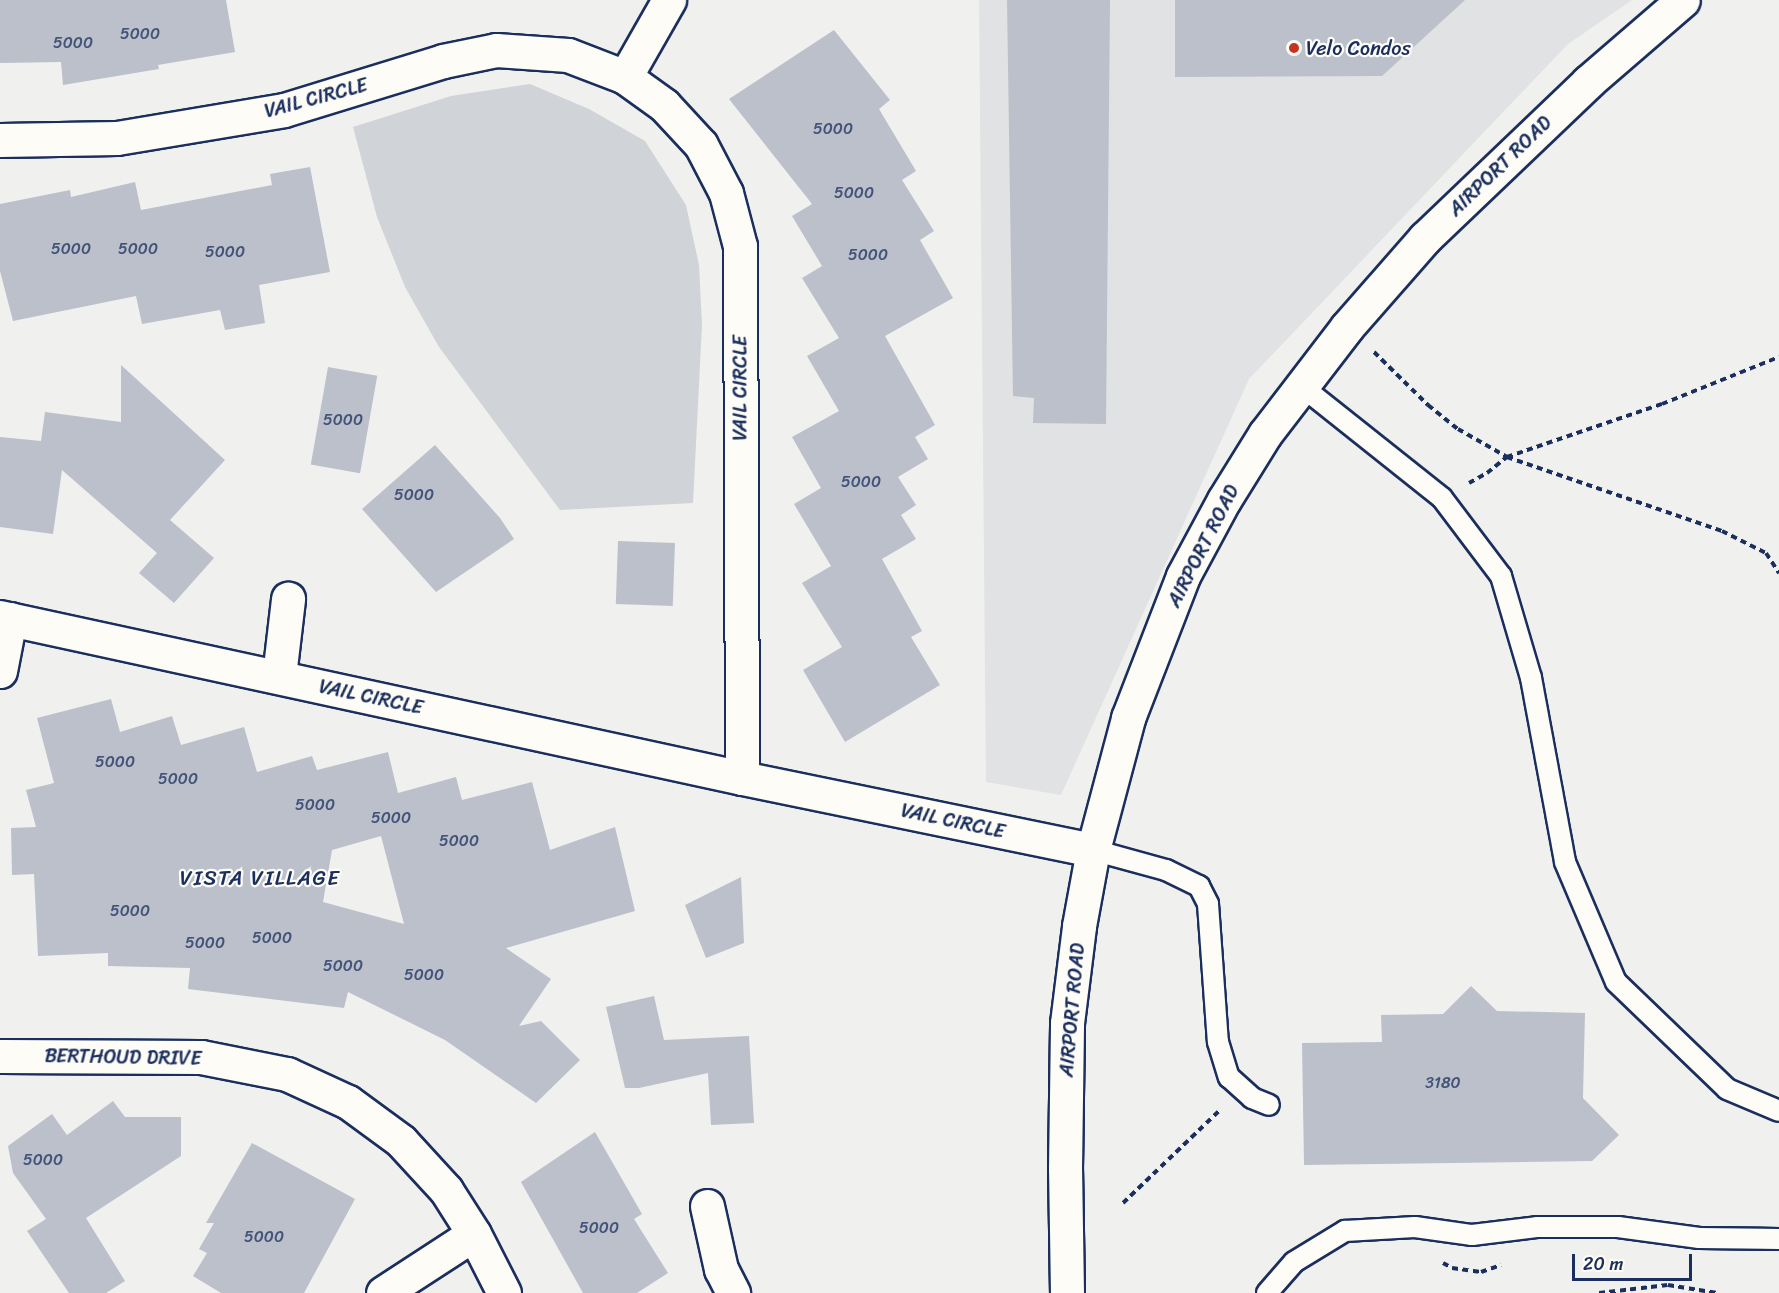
<!DOCTYPE html>
<style>
body{margin:0}
#map{position:relative;width:1779px;height:1293px;overflow:hidden;background:#f0f0ee;font-family:Sriracha,sans-serif}
div>[style]{position:absolute}
.built>*{inset:0;background:#e0e2e3}
.green>*{inset:0;background:#d0d3d8}
.building>*{inset:0;background:#bbc0ca;transform-origin:0 0}
.path>*{height:4px;margin-top:-2px;transform-origin:0;background:repeating-linear-gradient(90deg,#1b2f5e 0 6px,transparent 0 10.5px)}
.roads{filter:drop-shadow(2px 0 #1b2f5e) drop-shadow(-2px 0 #1b2f5e) drop-shadow(0 2px #1b2f5e) drop-shadow(0 -2px #1b2f5e)}
.lane>*{height:20px;margin:-10px;padding:0 10px;transform-origin:10px;border-radius:10px;background:#fdfcf7}
.street>*{height:33px;margin:-16.5px;padding:0 16.5px;transform-origin:16.5px;border-radius:16.5px;background:#fdfcf7}
.dots>*{width:16px;height:16px;translate:-50% -50%;box-sizing:border-box;border:3px solid #fdfcf7;border-radius:50%}
span{translate:-50% -50%;white-space:nowrap;text-align:center;line-height:1.15;-webkit-text-stroke:4.5px #fdfcf7;paint-order:stroke}
.number-label{font-size:16px;color:#435379}
.number-label span{-webkit-text-stroke-width:0}
.poi-label{font-size:20px;color:#1b2f5e}
.left{translate:0 -50%;text-align:left}
.street-label{font-size:20px;color:#1b2f5e}
.neighbourhood-label{font-size:21px;color:#1b2f5e;letter-spacing:1.5px}
.scale{position:absolute;left:1572px;top:1254px;width:120px;height:27px;box-sizing:border-box;border:3px solid #1b2f5e;border-top:0;padding-left:8px;font-size:18px;line-height:21px;white-space:nowrap;color:#1b2f5e;-webkit-text-stroke:4px #fdfcf7;paint-order:stroke}
</style>
<div id="map">
<div class="built">
<i style="clip-path:polygon(979px 0,1632px 0,1568px 44px,1249px 379px,1061px 795px,986px 782px)"></i>
</div>
<div class="green">
<i style="clip-path:polygon(530px 84px,589px 109px,645px 141px,686px 205px,699px 265px,702px 325px,693px 503px,560px 510px,439px 347px,405px 287px,377px 217px,353px 127px,451px 96px)"></i>
</div>
<div class="building">
<i style="clip-path:polygon(0 0,226px 0,235px 52px,158px 65px,159px 69px,63px 85px,61px 62px,0 63px)"></i>
<i style="clip-path:polygon(1007px 0,1110px 0,1106px 424px,1033px 423px,1034px 398px,1013px 396px)"></i>
<i style="clip-path:polygon(1175px 0,1465px 0,1382px 76px,1175px 77px)"></i>
<i style="clip-path:polygon(834px 30px,890px 100px,879px 109px,916px 171px,902px 180px,934px 231px,920px 240px,953px 298px,885px 336px,935px 425px,915px 437px,928px 459px,898px 477px,916px 505px,901px 515px,916px 539px,882px 559px,922px 631px,911px 637px,940px 685px,845px 742px,803px 670px,842px 647px,802px 583px,831px 566px,794px 504px,821px 488px,792px 437px,839px 411px,807px 356px,839px 338px,802px 278px,822px 266px,792px 216px,812px 204px,729px 99px)"></i>
<i style="clip-path:polygon(310px 167px,330px 272px,259px 285px,265px 323px,225px 330px,220px 310px,142px 324px,136px 296px,13px 321px,0 271px,0 204px,70px 190px,71px 197px,135px 182px,141px 210px,272px 185px,270px 174px)"></i>
<i style="clip-path:polygon(121px 365px,225px 460px,170px 520px,214px 558px,174px 603px,139px 573px,157px 553px,62px 470px,53px 534px,0 527px,0 437px,41px 441px,45px 412px,121px 422px)"></i>
<i style="left:328px;top:367px;width:50px;height:99px;rotate:10deg"></i>
<i style="clip-path:polygon(435px 445px,500px 518px,514px 539px,436px 592px,362px 509px)"></i>
<i style="left:618px;top:541px;width:57px;height:63px;rotate:2deg"></i>
<i style="clip-path:polygon(evenodd,111px 699px,120px 732px,172px 716px,181px 745px,244px 727px,257px 772px,312px 756px,317px 770px,388px 752px,398px 793px,456px 777px,462px 800px,532px 782px,550px 850px,615px 827px,635px 911px,506px 948px,551px 979px,519px 1026px,541px 1021px,580px 1060px,536px 1103px,445px 1040px,348px 992px,344px 1008px,188px 989px,190px 968px,108px 966px,108px 953px,38px 956px,34px 874px,12px 875px,11px 828px,36px 827px,26px 790px,54px 783px,37px 718px,111px 699px,381px 836px,404px 924px,323px 902px,332px 850px,381px 836px)"></i>
<i style="clip-path:polygon(741px 877px,744px 943px,706px 958px,685px 905px)"></i>
<i style="clip-path:polygon(1471px 986px,1497px 1011px,1585px 1013px,1583px 1098px,1619px 1135px,1592px 1161px,1304px 1165px,1302px 1043px,1382px 1042px,1381px 1015px,1443px 1014px)"></i>
<i style="clip-path:polygon(654px 996px,664px 1040px,749px 1036px,754px 1123px,711px 1125px,708px 1073px,639px 1088px,625px 1088px,606px 1007px)"></i>
<i style="clip-path:polygon(113px 1101px,125px 1117px,181px 1117px,181px 1156px,86px 1218px,125px 1281px,106px 1293px,69px 1293px,27px 1231px,46px 1219px,13px 1173px,8px 1146px,52px 1114px,67px 1135px)"></i>
<i style="clip-path:polygon(595px 1132px,642px 1214px,634px 1219px,668px 1273px,637px 1293px,583px 1293px,521px 1182px)"></i>
<i style="clip-path:polygon(252px 1143px,355px 1199px,304px 1293px,221px 1293px,193px 1276px,207px 1253px,199px 1249px,214px 1223px,206px 1223px)"></i>
</div>
<div class="path">
<i style="left:1374px;top:352px;width:76px;rotate:44.5deg"></i>
<i style="left:1428px;top:405px;width:38px;rotate:39deg"></i>
<i style="left:1458px;top:429px;width:56px;rotate:29.7deg"></i>
<i style="left:1507px;top:457px;width:227px;rotate:19deg"></i>
<i style="left:1722px;top:531px;width:49px;rotate:26.6deg"></i>
<i style="left:1766px;top:553px;width:24px;rotate:57deg"></i>
<i style="left:1469px;top:483px;width:21px;rotate:-29deg"></i>
<i style="left:1487px;top:473px;width:26px;rotate:-39deg"></i>
<i style="left:1507px;top:457px;width:164px;rotate:-18.9deg"></i>
<i style="left:1662px;top:404px;width:126px;rotate:-21.9deg"></i>
<i style="left:1123px;top:1203px;width:134px;rotate:-43.8deg"></i>
<i style="left:1443px;top:1263px;width:10px;rotate:29deg"></i>
<i style="left:1452px;top:1268px;width:29px;rotate:8deg"></i>
<i style="left:1481px;top:1272px;width:21px;rotate:-19deg"></i>
<i style="left:1599px;top:1293px;width:69px;rotate:-6.6deg"></i>
<i style="left:1668px;top:1285px;width:50px;rotate:9.3deg"></i>
</div>
<div class="roads">
<div class="lane">
<i style="left:1300px;top:385px;width:181px;rotate:38.5deg"></i>
<i style="left:1442px;top:498px;width:98px;rotate:52.9deg"></i>
<i style="left:1501px;top:576px;width:106px;rotate:73.6deg"></i>
<i style="left:1531px;top:678px;width:187px;rotate:79.5deg"></i>
<i style="left:1565px;top:862px;width:130px;rotate:67deg"></i>
<i style="left:1616px;top:982px;width:154px;rotate:43.9deg"></i>
<i style="left:1727px;top:1089px;width:56px;rotate:22.9deg"></i>
<i style="left:1093px;top:850px;width:76px;rotate:15.3deg"></i>
<i style="left:1166px;top:870px;width:37px;rotate:26deg"></i>
<i style="left:1199px;top:886px;width:20px;rotate:63deg"></i>
<i style="left:1208px;top:904px;width:138px;rotate:85.9deg"></i>
<i style="left:1218px;top:1042px;width:37px;rotate:73deg"></i>
<i style="left:1229px;top:1077px;width:31px;rotate:42deg"></i>
<i style="left:1252px;top:1098px;width:18px;rotate:22deg"></i>
<i style="left:1267px;top:1293px;width:41px;rotate:-48.9deg"></i>
<i style="left:1294px;top:1262px;width:60px;rotate:-31.3deg"></i>
<i style="left:1345px;top:1231px;width:70px;rotate:-3.3deg"></i>
<i style="left:1415px;top:1227px;width:58px;rotate:8deg"></i>
<i style="left:1472px;top:1235px;width:65px;rotate:-7deg"></i>
<i style="left:1537px;top:1227px;width:81px"></i>
<i style="left:1618px;top:1227px;width:82px;rotate:7.7deg"></i>
<i style="left:1699px;top:1238px;width:80px;rotate:0.7deg"></i>
</div>
<div class="street">
<i style="left:625px;top:77px;width:89px;rotate:-60.3deg"></i>
<i style="left:0;top:140px;width:117px;rotate:-1deg"></i>
<i style="left:117px;top:138px;width:169px;rotate:-9.5deg"></i>
<i style="left:284px;top:110px;width:166px;rotate:-17.1deg"></i>
<i style="left:443px;top:61px;width:54px;rotate:-11.7deg"></i>
<i style="left:496px;top:50px;width:72px;rotate:4deg"></i>
<i style="left:568px;top:55px;width:61px;rotate:21.1deg"></i>
<i style="left:625px;top:77px;width:48px;rotate:35.7deg"></i>
<i style="left:664px;top:105px;width:54px;rotate:47.2deg"></i>
<i style="left:701px;top:145px;width:54px;rotate:62.5deg"></i>
<i style="left:726px;top:193px;width:55px;rotate:75.2deg"></i>
<i style="left:740px;top:246px;width:532px;rotate:89.78deg"></i>
<i style="left:0;top:617px;width:759px;rotate:12.24deg"></i>
<i style="left:742px;top:778px;width:358px;rotate:11.6deg"></i>
<i style="left:0;top:671px;width:53px;rotate:-79.1deg"></i>
<i style="left:279px;top:676px;width:78px;rotate:-83.3deg"></i>
<i style="left:0;top:1056px;width:201px;rotate:0.3deg"></i>
<i style="left:201px;top:1057px;width:88px;rotate:11.2deg"></i>
<i style="left:287px;top:1074px;width:67px;rotate:24.7deg"></i>
<i style="left:348px;top:1102px;width:66px;rotate:36.3deg"></i>
<i style="left:401px;top:1141px;width:67px;rotate:47.4deg"></i>
<i style="left:446px;top:1190px;width:52px;rotate:57.5deg"></i>
<i style="left:474px;top:1234px;width:66px;rotate:63deg"></i>
<i style="left:707px;top:1206px;width:65px;rotate:77.5deg"></i>
<i style="left:721px;top:1269px;width:27px;rotate:63deg"></i>
<i style="left:383px;top:1293px;width:108px;rotate:-33deg"></i>
<i style="left:1067px;top:1293px;width:124px;rotate:-90.9deg"></i>
<i style="left:1065px;top:1169px;width:146px;rotate:-89.2deg"></i>
<i style="left:1067px;top:1023px;width:98px;rotate:-82.9deg"></i>
<i style="left:1079px;top:926px;width:77px;rotate:-79.6deg"></i>
<i style="left:1093px;top:850px;width:137px;rotate:-75.1deg"></i>
<i style="left:1128px;top:718px;width:152px;rotate:-68.8deg"></i>
<i style="left:1183px;top:576px;width:86px;rotate:-61.7deg"></i>
<i style="left:1224px;top:500px;width:78px;rotate:-58.2deg"></i>
<i style="left:1265px;top:434px;width:135px;rotate:-52.5deg"></i>
<i style="left:1347px;top:327px;width:118px;rotate:-48.8deg"></i>
<i style="left:1425px;top:238px;width:226px;rotate:-43.7deg"></i>
<i style="left:1588px;top:82px;width:125px;rotate:-40.8deg"></i>
</div>
</div>
<div class="dots">
<i style="left:1294px;top:48px;background:#c8321e"></i>
</div>
<div class="number-label">
<span style="left:140px;top:34px">5000</span>
<span style="left:73px;top:43px">5000</span>
<span style="left:833px;top:129px">5000</span>
<span style="left:854px;top:193px">5000</span>
<span style="left:71px;top:249px">5000</span>
<span style="left:138px;top:249px">5000</span>
<span style="left:225px;top:252px">5000</span>
<span style="left:868px;top:255px">5000</span>
<span style="left:343px;top:420px">5000</span>
<span style="left:861px;top:482px">5000</span>
<span style="left:414px;top:495px">5000</span>
<span style="left:115px;top:762px">5000</span>
<span style="left:178px;top:779px">5000</span>
<span style="left:315px;top:805px">5000</span>
<span style="left:391px;top:818px">5000</span>
<span style="left:459px;top:841px">5000</span>
<span style="left:130px;top:911px">5000</span>
<span style="left:272px;top:938px">5000</span>
<span style="left:205px;top:943px">5000</span>
<span style="left:343px;top:966px">5000</span>
<span style="left:424px;top:975px">5000</span>
<span style="left:1443px;top:1083px">3180</span>
<span style="left:43px;top:1160px">5000</span>
<span style="left:599px;top:1228px">5000</span>
<span style="left:264px;top:1237px">5000</span>
</div>
<div class="poi-label">
<span class="left" style="left:1306px;top:48px">Velo Condos</span>
</div>
<div class="street-label">
<span style="left:316px;top:98px;rotate:-15deg">VAIL CIRCLE</span>
<span style="left:1500px;top:166px;rotate:-44deg">AIRPORT ROAD</span>
<span style="left:740px;top:388px;rotate:-90deg">VAIL CIRCLE</span>
<span style="left:1203px;top:546px;rotate:-63deg">AIRPORT ROAD</span>
<span style="left:371px;top:697px;rotate:12deg">VAIL CIRCLE</span>
<span style="left:953px;top:821px;rotate:12deg">VAIL CIRCLE</span>
<span style="left:1072px;top:1010px;rotate:-85deg">AIRPORT ROAD</span>
<span style="left:123px;top:1057px;rotate:1deg">BERTHOUD DRIVE</span>
</div>
<div class="neighbourhood-label">
<span style="left:260px;top:878px">VISTA VILLAGE</span>
</div>
<div class="scale">20 m</div>
</div>
